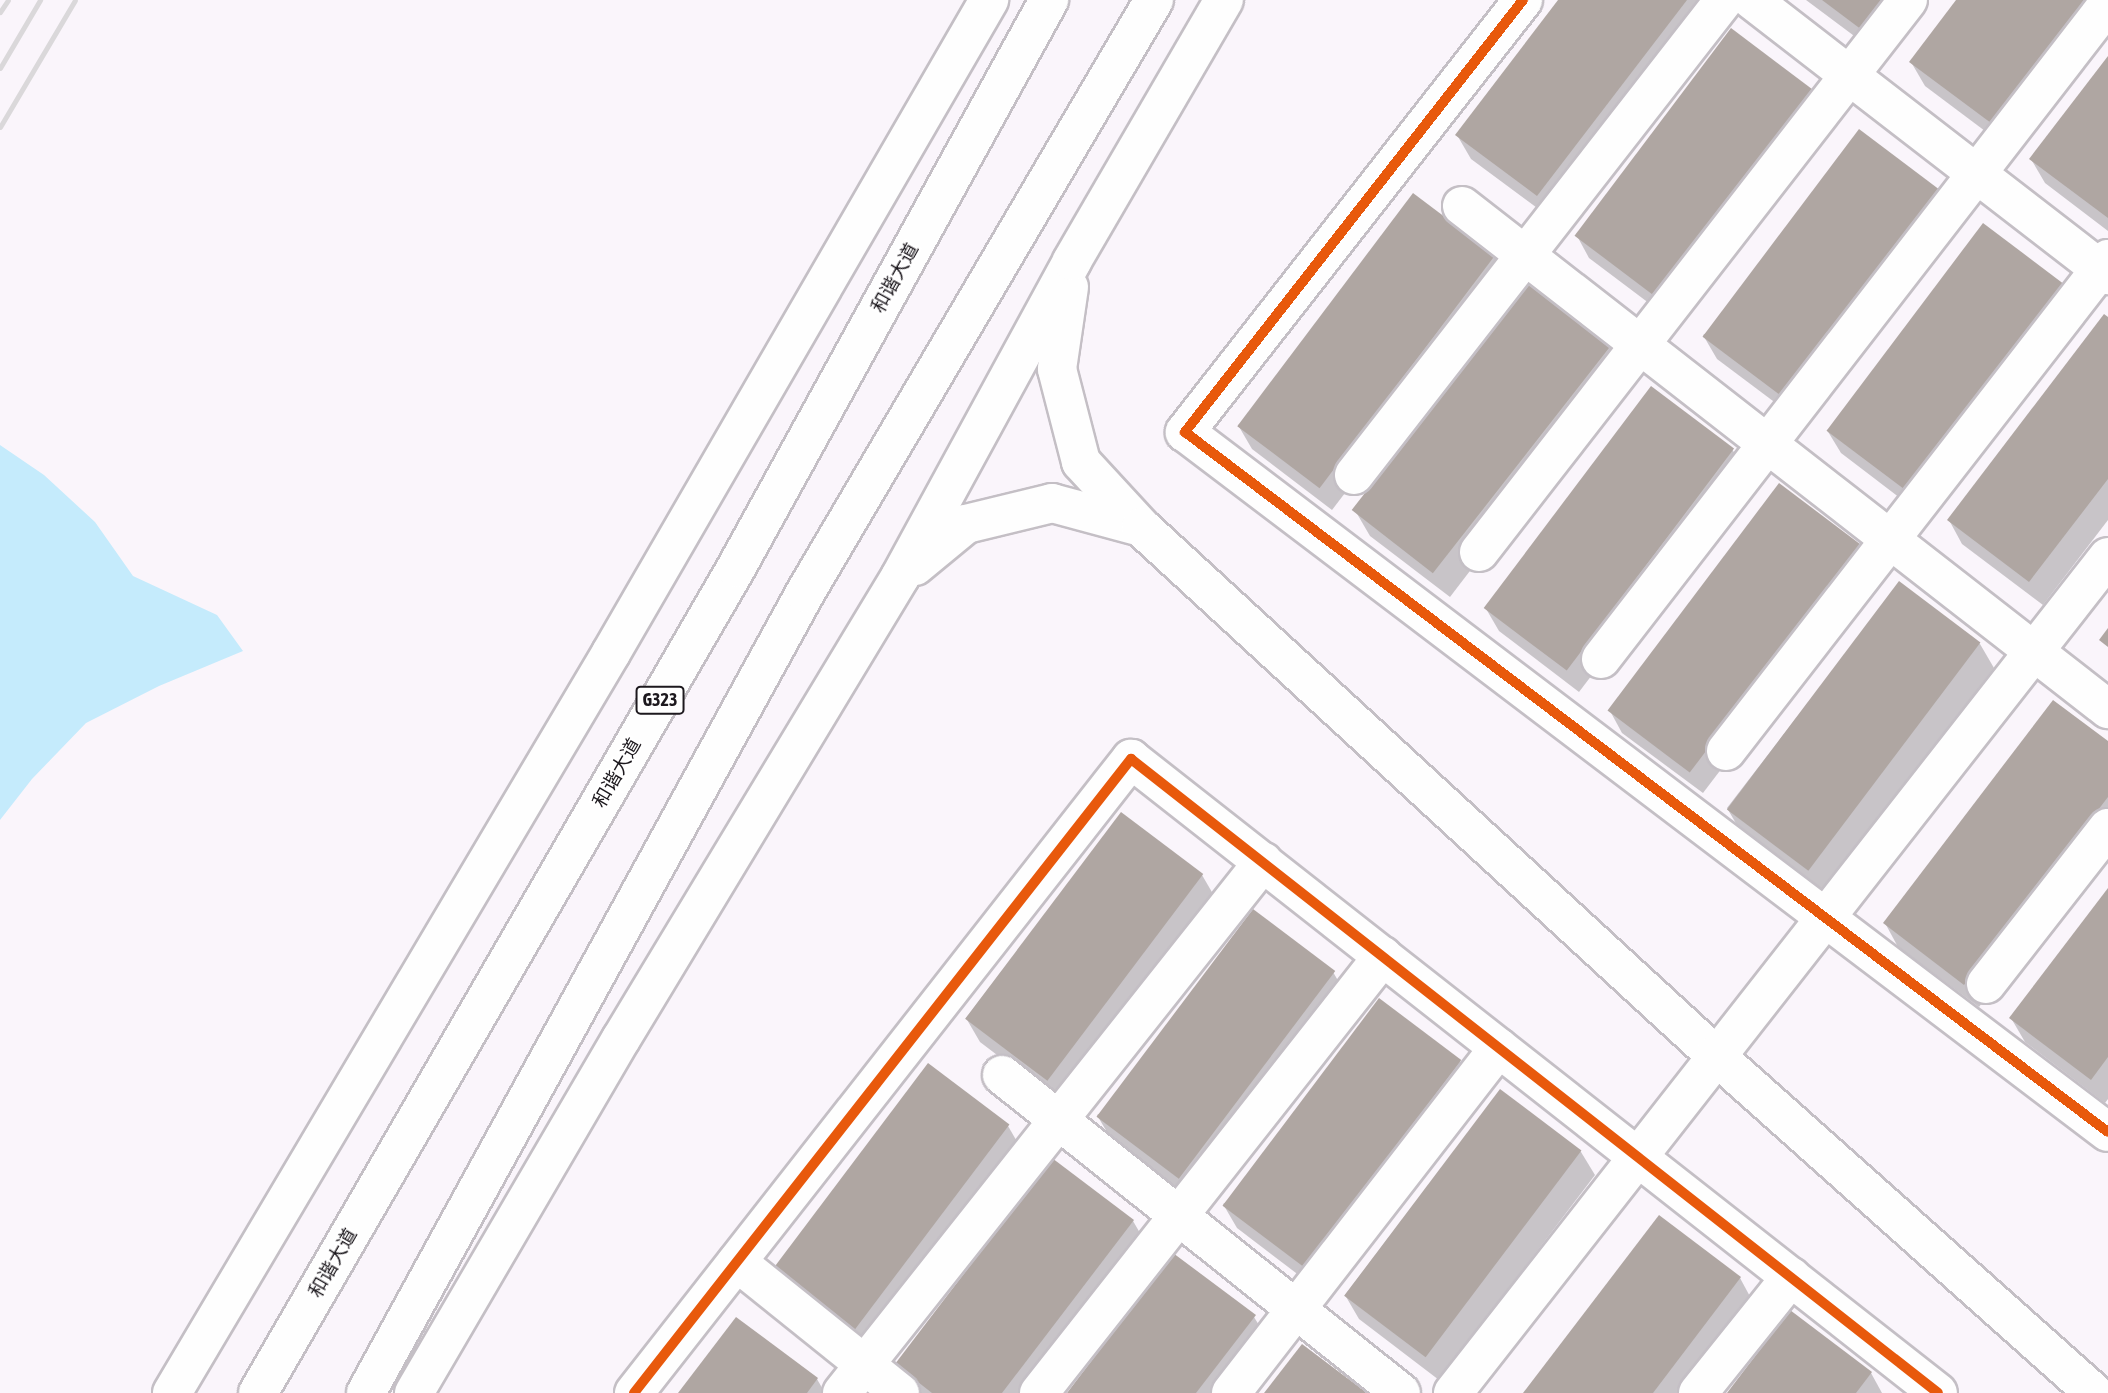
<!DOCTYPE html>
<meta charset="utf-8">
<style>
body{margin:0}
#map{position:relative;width:2108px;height:1393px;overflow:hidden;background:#faf5fb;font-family:"Asap Condensed","Noto Sans SC",sans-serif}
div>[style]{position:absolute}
.water>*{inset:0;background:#c5ebfc}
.shadow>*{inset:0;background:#0003}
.building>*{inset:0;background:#afa6a2;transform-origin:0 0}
.roads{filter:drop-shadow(2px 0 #c4bfc5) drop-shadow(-2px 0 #c4bfc5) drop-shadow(0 2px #c4bfc5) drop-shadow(0 -2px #c4bfc5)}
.minor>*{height:38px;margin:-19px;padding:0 19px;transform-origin:19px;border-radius:19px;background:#fefefe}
.highway>*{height:38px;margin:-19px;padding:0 19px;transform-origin:19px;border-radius:19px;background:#fefefe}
.rail>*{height:5px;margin:-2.5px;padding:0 2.5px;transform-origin:2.5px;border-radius:2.5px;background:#dad8da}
.cycleway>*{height:10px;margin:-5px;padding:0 5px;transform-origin:5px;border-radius:5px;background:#e8590c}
span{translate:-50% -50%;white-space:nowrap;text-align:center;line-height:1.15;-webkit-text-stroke:5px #fff;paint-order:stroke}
.shield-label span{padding:2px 5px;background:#fff;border:2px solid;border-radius:5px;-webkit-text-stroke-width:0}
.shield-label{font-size:18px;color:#1d191e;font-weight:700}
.street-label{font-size:19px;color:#1d191e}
</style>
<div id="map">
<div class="water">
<i style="clip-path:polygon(0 445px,44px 475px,95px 522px,133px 576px,217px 615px,243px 651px,159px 686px,86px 723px,32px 779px,0 820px)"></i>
</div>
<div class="shadow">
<i style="clip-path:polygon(1561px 0,1698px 0,1707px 16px,1552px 219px,1471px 159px,1457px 135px)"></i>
<i style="clip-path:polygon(1806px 0,1917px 0,1877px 53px)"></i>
<i style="clip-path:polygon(1958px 0,2108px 0,2005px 146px,1925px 86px,1911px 62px)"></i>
<i style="clip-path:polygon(2108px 59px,2108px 231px,2045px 183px,2031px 159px)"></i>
<i style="clip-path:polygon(1812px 91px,1825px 115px,1670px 319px,1589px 258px,1576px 234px)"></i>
<i style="clip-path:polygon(1940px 192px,1797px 419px,1717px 359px,1703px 335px)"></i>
<i style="clip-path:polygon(1494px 256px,1508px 280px,1332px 510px,1252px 449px,1238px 425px)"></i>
<i style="clip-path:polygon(2063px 286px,1921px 514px,1841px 453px,1827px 430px)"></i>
<i style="clip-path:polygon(2108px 319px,2108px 520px,2043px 605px,1962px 544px,1949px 520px)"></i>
<i style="clip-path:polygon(1609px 347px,1623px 371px,1450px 597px,1370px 536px,1356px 512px)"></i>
<i style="clip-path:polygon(1732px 449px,1746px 473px,1579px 692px,1499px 631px,1485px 607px)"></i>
<i style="clip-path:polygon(1859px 547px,1873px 570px,1703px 793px,1622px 733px,1609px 709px)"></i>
<i style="clip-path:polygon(1900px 583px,1980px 644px,1994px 668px,1822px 893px,1741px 832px,1727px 808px)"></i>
<i style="clip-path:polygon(2108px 744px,2108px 838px,1979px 1007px,1898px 947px,1885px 923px)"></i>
<i style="clip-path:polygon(1122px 814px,1202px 875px,1216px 899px,1060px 1103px,980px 1042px,966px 1018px)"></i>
<i style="clip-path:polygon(2108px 891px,2108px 1099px,2105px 1103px,2025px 1042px,2011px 1018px)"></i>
<i style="clip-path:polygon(1333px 972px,1347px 996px,1192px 1200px,1111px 1139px,1097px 1115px)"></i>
<i style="clip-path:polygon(1460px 1061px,1473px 1085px,1317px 1289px,1237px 1228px,1223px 1204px)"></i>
<i style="clip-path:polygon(928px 1065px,1008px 1126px,1022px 1150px,866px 1354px,786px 1293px)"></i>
<i style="clip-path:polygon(1500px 1091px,1581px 1152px,1595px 1175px,1439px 1380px,1359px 1319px,1345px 1295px)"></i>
<i style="clip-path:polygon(1133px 1221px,1147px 1245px,1033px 1393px,917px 1393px,910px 1388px,897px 1365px)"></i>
<i style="clip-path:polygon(1740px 1278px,1753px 1302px,1684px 1393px,1525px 1393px)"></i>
<i style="clip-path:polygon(1254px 1317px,1268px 1340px,1228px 1393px,1069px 1393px)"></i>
<i style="clip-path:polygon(1871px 1373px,1882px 1393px,1729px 1393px)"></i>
<i style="clip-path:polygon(817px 1379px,825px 1393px,680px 1393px)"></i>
</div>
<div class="building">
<i style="clip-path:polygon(1558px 0,1687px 0,1537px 196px,1455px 135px)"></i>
<i style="clip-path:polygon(1822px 0,1886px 0,1862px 30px)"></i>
<i style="clip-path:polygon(1956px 0,2085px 0,1991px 123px,1909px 62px)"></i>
<i style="left:1731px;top:28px;width:103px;height:260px;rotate:37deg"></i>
<i style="clip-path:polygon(2108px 56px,2108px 218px,2029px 159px)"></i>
<i style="left:1859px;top:129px;width:103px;height:260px;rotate:37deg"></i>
<i style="left:1413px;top:193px;width:103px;height:292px;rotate:37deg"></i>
<i style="left:1983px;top:223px;width:102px;height:260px;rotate:37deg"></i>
<i style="left:1529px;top:283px;width:103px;height:288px;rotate:38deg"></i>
<i style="clip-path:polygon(2104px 314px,2108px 317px,2108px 479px,2029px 582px,1947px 520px)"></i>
<i style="left:1651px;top:386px;width:104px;height:278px;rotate:37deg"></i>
<i style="left:1779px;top:483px;width:103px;height:285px;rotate:37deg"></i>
<i style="left:1899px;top:581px;width:102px;height:286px;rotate:37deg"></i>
<i style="clip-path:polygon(2108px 628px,2108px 647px,2099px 640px)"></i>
<i style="clip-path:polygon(2053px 700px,2108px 741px,2108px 797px,1964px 985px,1883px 923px)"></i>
<i style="left:1121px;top:812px;width:103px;height:259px;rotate:37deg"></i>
<i style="clip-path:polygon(2108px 888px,2108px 1057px,2091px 1080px,2009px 1018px)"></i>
<i style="left:1253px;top:909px;width:103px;height:260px;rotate:37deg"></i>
<i style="left:1379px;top:998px;width:103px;height:260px;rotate:37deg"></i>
<i style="left:928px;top:1063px;width:102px;height:260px;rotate:37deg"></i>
<i style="left:1500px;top:1089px;width:102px;height:259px;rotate:37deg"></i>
<i style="clip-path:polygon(1052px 1158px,1134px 1220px,1002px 1393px,932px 1393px,895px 1364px)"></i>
<i style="clip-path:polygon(1659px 1215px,1741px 1277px,1653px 1393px,1523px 1393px)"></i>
<i style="clip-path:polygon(1173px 1253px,1256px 1315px,1196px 1393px,1067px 1393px)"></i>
<i style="clip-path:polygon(1790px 1310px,1872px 1372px,1856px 1393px,1727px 1393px)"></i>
<i style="clip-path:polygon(736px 1317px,818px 1378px,807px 1393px,678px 1393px)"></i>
<i style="clip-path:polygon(1302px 1344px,1367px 1393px,1264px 1393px)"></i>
</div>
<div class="roads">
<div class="minor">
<i style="left:1523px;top:0;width:549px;rotate:128.04deg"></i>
<i style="left:1185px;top:432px;width:1158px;rotate:37.18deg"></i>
<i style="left:1752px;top:0;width:450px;rotate:37.7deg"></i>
<i style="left:1462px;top:206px;width:819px;rotate:37.91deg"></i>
<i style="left:1069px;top:287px;width:83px;rotate:98.3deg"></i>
<i style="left:1057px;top:369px;width:96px;rotate:75.5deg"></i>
<i style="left:1081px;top:462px;width:88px;rotate:47.3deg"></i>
<i style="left:1354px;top:475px;width:602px;rotate:-52.08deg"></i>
<i style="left:1479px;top:552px;width:699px;rotate:-52.15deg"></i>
<i style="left:915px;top:566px;width:66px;rotate:-39.5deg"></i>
<i style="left:966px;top:524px;width:89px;rotate:-13.7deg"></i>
<i style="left:1052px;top:503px;width:92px;rotate:15.1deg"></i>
<i style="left:1141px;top:527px;width:780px;rotate:42.61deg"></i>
<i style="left:1715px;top:1055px;width:508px;rotate:41.73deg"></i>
<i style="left:1601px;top:659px;width:828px;rotate:-52.26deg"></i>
<i style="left:1726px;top:751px;width:623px;rotate:-52.17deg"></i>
<i style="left:1986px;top:984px;width:198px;rotate:-52deg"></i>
<i style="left:1002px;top:1075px;width:510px;rotate:38.55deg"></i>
<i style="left:737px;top:1262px;width:209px;rotate:38.8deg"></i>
<i style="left:172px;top:1393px;width:860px;rotate:-59.32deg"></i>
<i style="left:611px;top:653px;width:755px;rotate:-59.93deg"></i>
<i style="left:414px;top:1393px;width:410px;rotate:-59.7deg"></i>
<i style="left:621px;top:1039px;width:540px;rotate:-58.87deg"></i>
<i style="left:900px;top:577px;width:360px;rotate:-61.4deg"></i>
<i style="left:1072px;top:261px;width:302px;rotate:-59.8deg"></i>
<i style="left:634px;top:1393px;width:806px;rotate:-51.91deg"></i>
<i style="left:1131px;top:759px;width:1026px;rotate:38.15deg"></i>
<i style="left:842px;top:1393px;width:678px;rotate:-51.59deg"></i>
<i style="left:1039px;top:1393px;width:556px;rotate:-51.79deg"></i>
<i style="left:1231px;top:1393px;width:437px;rotate:-52.2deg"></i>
<i style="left:1453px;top:1393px;width:1062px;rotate:-51.92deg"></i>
<i style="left:1698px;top:1393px;width:149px;rotate:-51.3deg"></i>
</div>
<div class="highway">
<i style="left:258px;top:1393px;width:953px;rotate:-59.91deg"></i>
<i style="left:736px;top:568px;width:649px;rotate:-61.14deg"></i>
<i style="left:366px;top:1393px;width:913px;rotate:-61.24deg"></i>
<i style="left:805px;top:593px;width:688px;rotate:-59.52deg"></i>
</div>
</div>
<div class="rail">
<i style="left:0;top:12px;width:14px;rotate:-56deg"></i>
<i style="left:0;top:68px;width:79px;rotate:-59.5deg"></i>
<i style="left:0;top:127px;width:147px;rotate:-59.4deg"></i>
</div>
<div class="cycleway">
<i style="left:1523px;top:0;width:549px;rotate:128.04deg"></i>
<i style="left:1185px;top:432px;width:1158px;rotate:37.18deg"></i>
<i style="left:634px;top:1393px;width:806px;rotate:-51.91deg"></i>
<i style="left:1131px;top:759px;width:1026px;rotate:38.15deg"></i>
</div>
<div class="shield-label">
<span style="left:660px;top:700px">G323</span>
</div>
<div class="street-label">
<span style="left:895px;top:278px;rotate:-61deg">和谐大道</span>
<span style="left:617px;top:773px;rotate:-60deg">和谐大道</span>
<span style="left:333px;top:1263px;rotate:-60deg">和谐大道</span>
</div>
</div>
